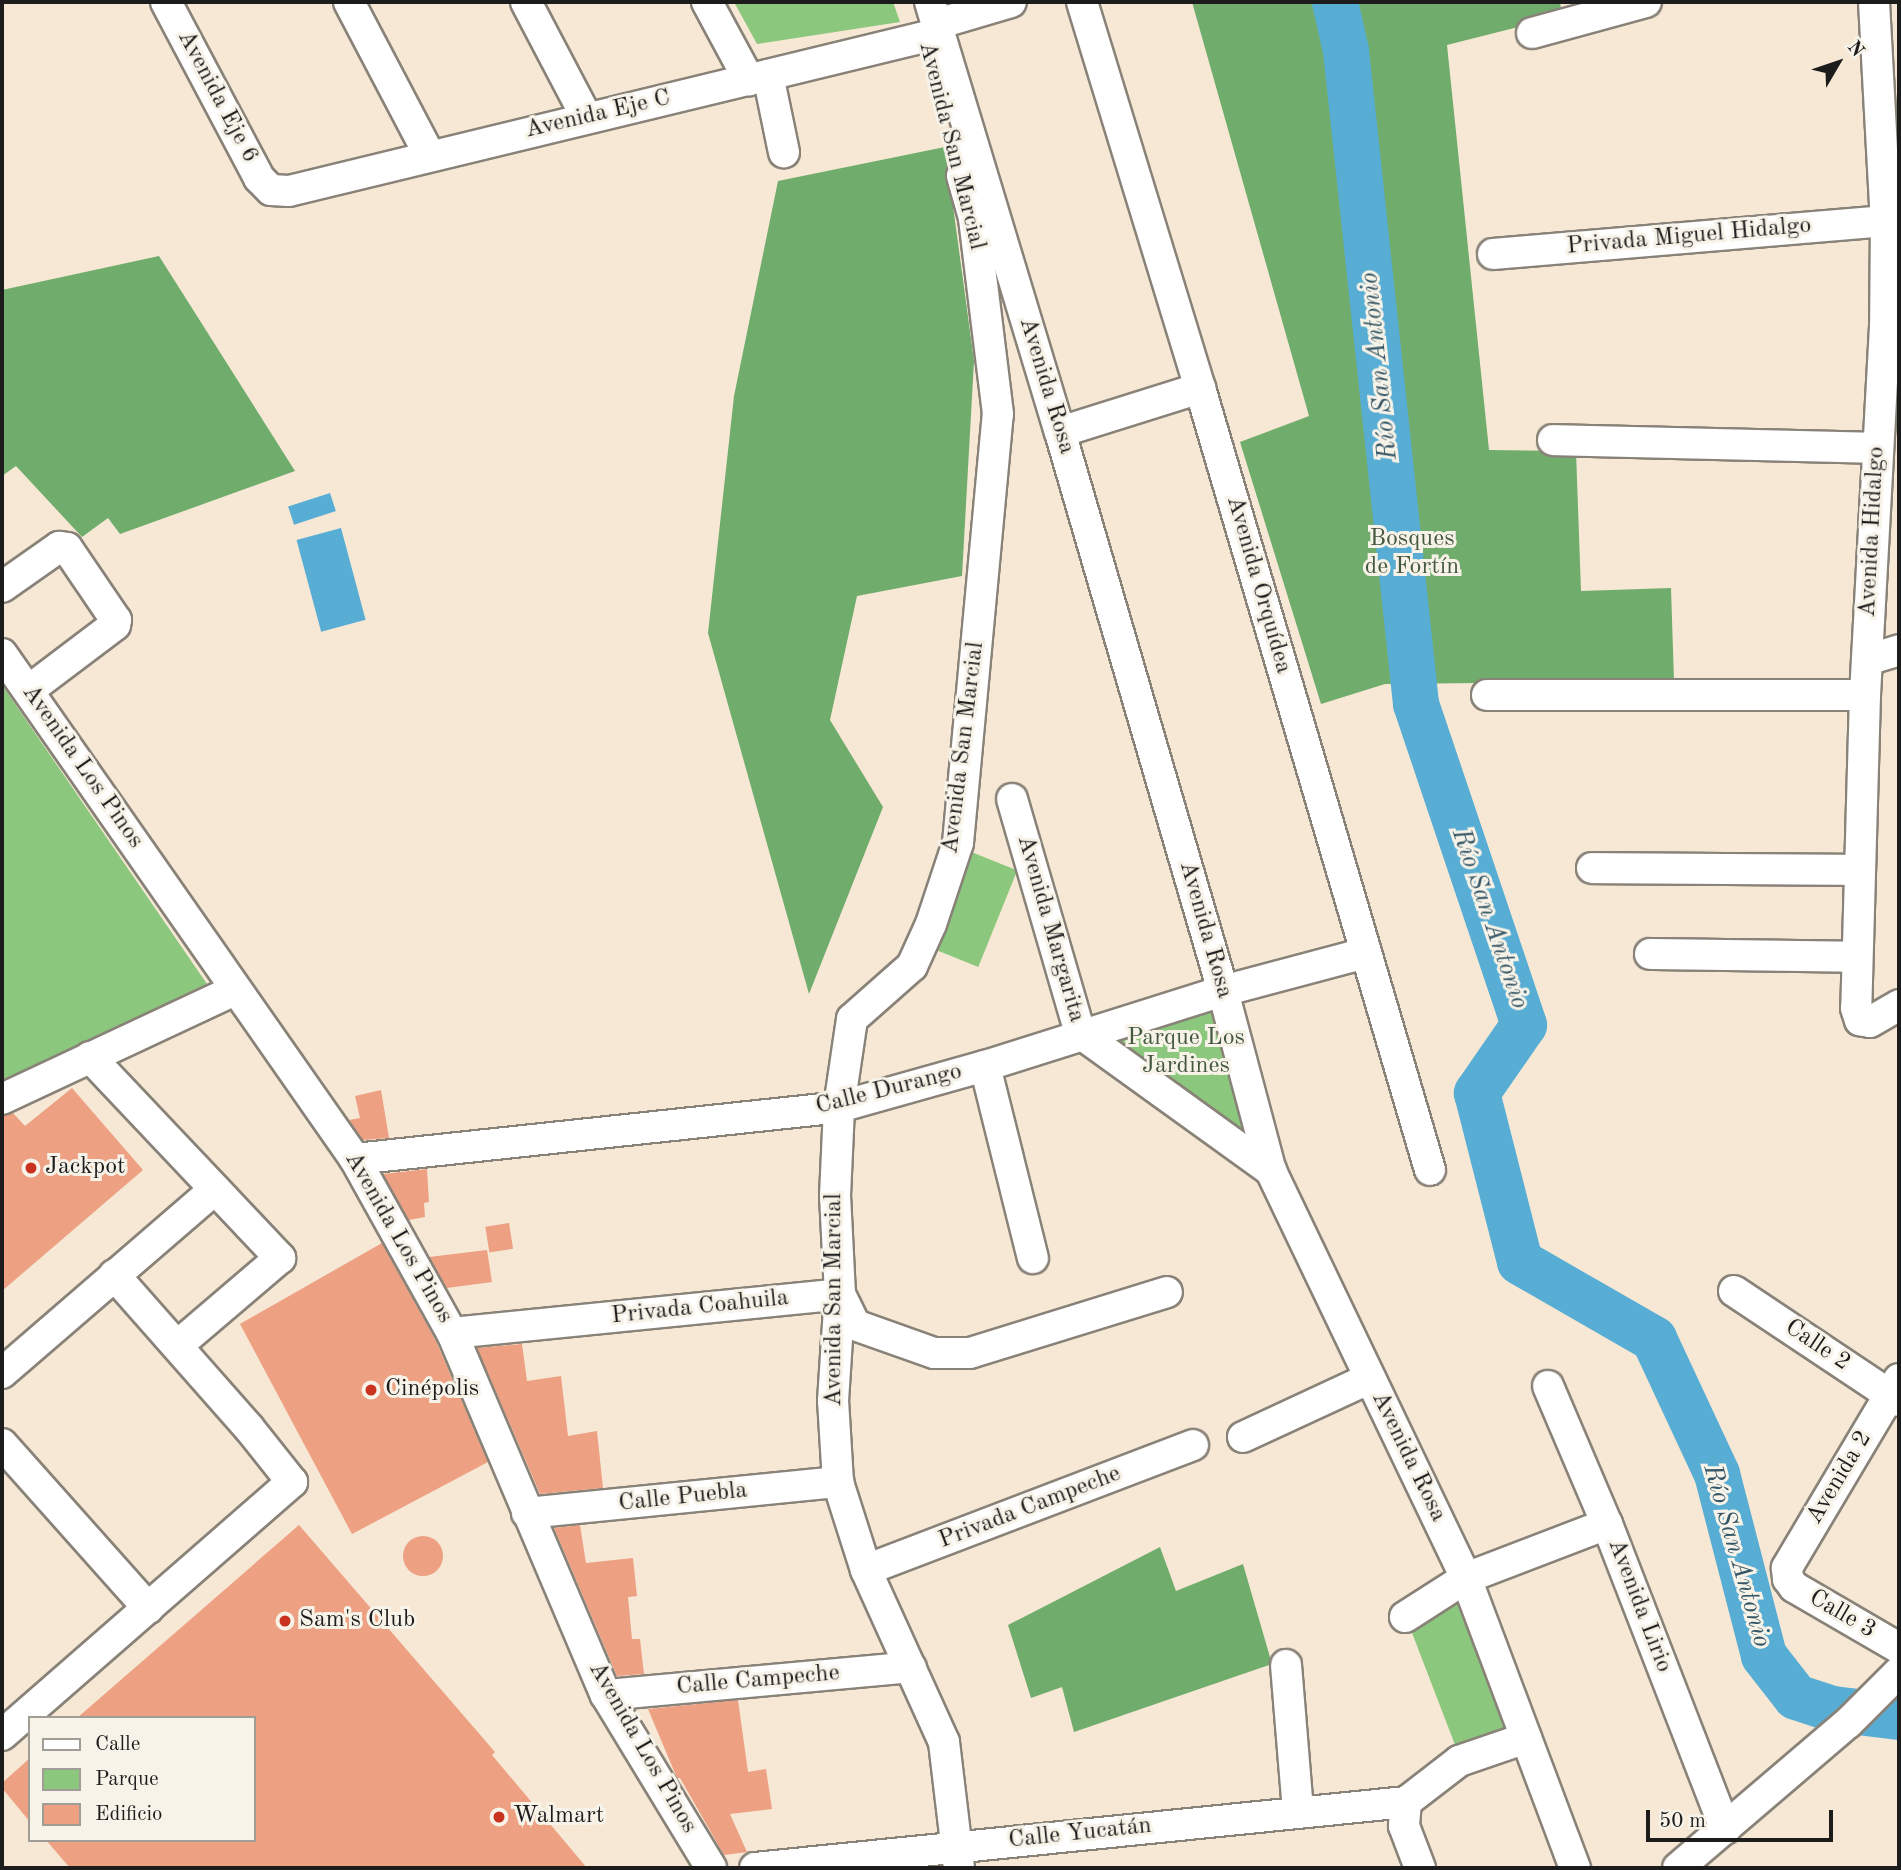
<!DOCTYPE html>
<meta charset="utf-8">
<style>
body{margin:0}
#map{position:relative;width:1901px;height:1870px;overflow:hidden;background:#f6e8d5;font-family:"Old Standard TT",serif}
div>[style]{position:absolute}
.green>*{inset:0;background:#8bc77c;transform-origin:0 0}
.forest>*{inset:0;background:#70ac6c}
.water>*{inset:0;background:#58add4;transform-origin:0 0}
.river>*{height:46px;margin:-23px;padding:0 23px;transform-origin:23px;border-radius:23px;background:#58add4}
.building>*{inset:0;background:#eda082;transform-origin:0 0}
.round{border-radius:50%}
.roads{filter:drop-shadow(2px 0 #898278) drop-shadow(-2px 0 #898278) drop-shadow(0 2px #898278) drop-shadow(0 -2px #898278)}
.minor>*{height:30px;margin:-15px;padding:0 15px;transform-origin:15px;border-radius:15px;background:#fff}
.dots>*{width:19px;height:19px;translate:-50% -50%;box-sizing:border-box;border:4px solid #f7f3e8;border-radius:50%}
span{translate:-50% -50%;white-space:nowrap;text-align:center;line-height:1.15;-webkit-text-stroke:6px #f7f3e8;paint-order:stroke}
.street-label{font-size:24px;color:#1c1c1c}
.park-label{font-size:24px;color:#43583e}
.poi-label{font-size:24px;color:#1c1c1c}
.left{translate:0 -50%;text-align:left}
.water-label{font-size:26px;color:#345666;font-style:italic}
.frame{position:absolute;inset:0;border:4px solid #1c1c1c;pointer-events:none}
.legend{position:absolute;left:28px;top:1716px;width:228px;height:126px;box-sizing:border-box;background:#f7f3e8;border:2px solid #9f9d96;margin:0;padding:9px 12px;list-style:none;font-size:21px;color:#1c1c1c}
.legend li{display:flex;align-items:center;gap:14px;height:35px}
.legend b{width:35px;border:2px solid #9f9d96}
.north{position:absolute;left:1803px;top:28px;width:70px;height:70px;-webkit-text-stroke:5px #f7f3e8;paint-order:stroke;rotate:51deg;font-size:19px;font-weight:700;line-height:28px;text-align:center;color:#1c1c1c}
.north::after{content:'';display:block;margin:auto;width:24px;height:32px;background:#1c1c1c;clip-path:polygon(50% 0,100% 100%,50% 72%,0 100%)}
.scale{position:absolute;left:1646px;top:1810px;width:187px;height:32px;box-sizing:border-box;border:4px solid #1c1c1c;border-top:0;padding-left:9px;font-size:21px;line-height:24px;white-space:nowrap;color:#1c1c1c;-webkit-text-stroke:5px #f7f3e8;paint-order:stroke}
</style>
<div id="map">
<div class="green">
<i style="clip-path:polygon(734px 2px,893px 2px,900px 22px,757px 44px)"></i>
<i style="clip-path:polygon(2px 685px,207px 984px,2px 1082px)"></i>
<i style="left:969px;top:851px;width:52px;height:104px;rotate:22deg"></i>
<i style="clip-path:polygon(1211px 1009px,1215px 1012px,1249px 1138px,1113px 1051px,1116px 1035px)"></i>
<i style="left:1459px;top:1599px;width:136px;height:56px;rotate:69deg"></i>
</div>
<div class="forest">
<i style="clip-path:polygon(1192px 2px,1560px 2px,1562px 16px,1447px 45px,1489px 450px,1576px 451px,1581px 591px,1671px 588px,1674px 681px,1385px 684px,1321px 704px,1240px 442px,1309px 416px)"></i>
<i style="clip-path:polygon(945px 147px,974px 361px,962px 576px,857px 596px,830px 720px,883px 807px,809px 994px,708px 633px,734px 396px,778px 181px)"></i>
<i style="clip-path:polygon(159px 256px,295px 471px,120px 534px,108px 518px,82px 537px,16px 466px,2px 476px,2px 290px)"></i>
<i style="clip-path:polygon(1160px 1547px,1176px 1591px,1243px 1564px,1272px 1664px,1074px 1732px,1062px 1687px,1031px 1698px,1008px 1625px)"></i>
</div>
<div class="water">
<i style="left:330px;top:493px;width:19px;height:44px;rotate:72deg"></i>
<i style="left:341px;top:528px;width:95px;height:46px;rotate:75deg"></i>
</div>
<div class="river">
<i style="left:1335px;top:2px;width:50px;rotate:77.3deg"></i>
<i style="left:1346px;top:51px;width:657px;rotate:83.88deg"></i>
<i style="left:1416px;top:704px;width:339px;rotate:71.4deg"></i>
<i style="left:1524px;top:1025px;width:83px;rotate:124.7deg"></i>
<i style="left:1477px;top:1093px;width:174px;rotate:75.7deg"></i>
<i style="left:1520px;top:1262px;width:155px;rotate:29.9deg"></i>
<i style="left:1654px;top:1339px;width:149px;rotate:65deg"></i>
<i style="left:1717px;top:1474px;width:188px;rotate:75.5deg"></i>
<i style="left:1764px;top:1656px;width:52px;rotate:52deg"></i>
<i style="left:1796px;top:1697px;width:39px;rotate:18deg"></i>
<i style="left:1833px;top:1709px;width:66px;rotate:6.9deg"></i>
</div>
<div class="building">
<i style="clip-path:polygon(72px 1088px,143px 1170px,2px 1291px,2px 1116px,13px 1113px,25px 1126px)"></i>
<i style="clip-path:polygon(381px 1090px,389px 1138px,363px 1140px,349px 1120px,360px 1118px,355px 1096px)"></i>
<i style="clip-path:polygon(427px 1169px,429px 1202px,424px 1203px,425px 1217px,409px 1220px,383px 1174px)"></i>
<i style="left:509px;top:1223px;width:26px;height:24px;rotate:81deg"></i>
<i style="clip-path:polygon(382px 1243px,436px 1341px,488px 1462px,352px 1534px,240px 1324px)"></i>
<i style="clip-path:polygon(487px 1250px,492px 1282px,447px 1288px,429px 1257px)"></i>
<i style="clip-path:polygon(522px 1344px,527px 1381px,561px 1376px,568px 1436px,597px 1431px,603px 1488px,540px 1494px,477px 1348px)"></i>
<i style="clip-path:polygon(299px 1525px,495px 1752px,492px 1755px,587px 1868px,70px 1868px,46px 1840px,254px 1840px,254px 1718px,77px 1718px)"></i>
<i style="clip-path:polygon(580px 1525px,586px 1563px,633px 1558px,637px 1596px,628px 1597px,632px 1639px,640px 1639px,644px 1674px,617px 1676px,554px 1528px)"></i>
<i class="round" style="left:403px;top:1536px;width:40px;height:40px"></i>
<i style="clip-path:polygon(738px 1700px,748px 1772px,766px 1769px,772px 1809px,730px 1814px,747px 1852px,724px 1855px,680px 1778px,677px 1778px,648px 1709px)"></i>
<i style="clip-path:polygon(30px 1758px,30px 1822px,2px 1788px,2px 1783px)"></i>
</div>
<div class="roads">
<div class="minor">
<i style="left:166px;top:2px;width:199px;rotate:62.1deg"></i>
<i style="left:259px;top:178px;width:17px;rotate:45deg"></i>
<i style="left:271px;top:190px;width:18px;rotate:3deg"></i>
<i style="left:289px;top:191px;width:653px;rotate:-13.63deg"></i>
<i style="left:349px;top:2px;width:174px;rotate:62.3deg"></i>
<i style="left:526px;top:2px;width:131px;rotate:62.3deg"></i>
<i style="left:707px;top:2px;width:89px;rotate:61.7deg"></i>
<i style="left:930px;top:2px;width:449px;rotate:73.2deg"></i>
<i style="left:1060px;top:432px;width:582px;rotate:73.74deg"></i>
<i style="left:1223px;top:991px;width:186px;rotate:75.1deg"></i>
<i style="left:1271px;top:1171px;width:451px;rotate:64.4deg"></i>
<i style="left:1466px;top:1578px;width:310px;rotate:69.4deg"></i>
<i style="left:1082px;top:2px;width:404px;rotate:73deg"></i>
<i style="left:1200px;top:388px;width:815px;rotate:73.61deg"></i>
<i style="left:1874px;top:2px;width:219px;rotate:86.9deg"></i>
<i style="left:1886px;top:221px;width:105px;rotate:90.5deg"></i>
<i style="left:1885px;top:326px;width:370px;rotate:93.1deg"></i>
<i style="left:1865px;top:695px;width:313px;rotate:91.6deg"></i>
<i style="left:1856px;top:1008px;width:13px;rotate:72deg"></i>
<i style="left:1860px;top:1020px;width:10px;rotate:11deg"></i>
<i style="left:1870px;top:1022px;width:34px;rotate:-30deg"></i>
<i style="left:937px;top:24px;width:77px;rotate:-16.6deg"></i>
<i style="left:1532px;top:33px;width:118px;rotate:-15.2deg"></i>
<i style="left:768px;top:75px;width:79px;rotate:78.3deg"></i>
<i style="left:1493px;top:254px;width:394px;rotate:-4.8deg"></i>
<i style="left:1060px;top:432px;width:147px;rotate:-17.4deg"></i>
<i style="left:1553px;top:440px;width:324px;rotate:1.4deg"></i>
<i style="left:2px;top:587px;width:70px;rotate:-35.1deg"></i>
<i style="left:59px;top:547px;width:8px;rotate:7deg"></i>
<i style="left:67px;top:548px;width:87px;rotate:55.8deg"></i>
<i style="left:116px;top:620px;width:5px;rotate:101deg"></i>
<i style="left:115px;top:625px;width:108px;rotate:142.9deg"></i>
<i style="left:2px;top:654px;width:616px;rotate:55.05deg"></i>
<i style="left:355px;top:1159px;width:199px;rotate:60.9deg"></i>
<i style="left:452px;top:1333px;width:393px;rotate:67deg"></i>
<i style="left:606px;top:1695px;width:202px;rotate:58.7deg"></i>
<i style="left:1867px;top:660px;width:34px;rotate:-17deg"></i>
<i style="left:1487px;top:695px;width:378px"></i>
<i style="left:1012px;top:799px;width:244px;rotate:73.8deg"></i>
<i style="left:1080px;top:1033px;width:236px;rotate:35.8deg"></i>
<i style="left:1592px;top:868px;width:267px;rotate:0.4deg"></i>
<i style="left:1650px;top:954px;width:207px;rotate:0.8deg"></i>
<i style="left:90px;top:1057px;width:277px;rotate:46.6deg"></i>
<i style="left:280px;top:1258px;width:135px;rotate:139.5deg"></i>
<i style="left:985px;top:1066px;width:198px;rotate:76deg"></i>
<i style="left:2px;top:1099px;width:257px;rotate:-25.1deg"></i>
<i style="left:355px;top:1159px;width:487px;rotate:-6.1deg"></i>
<i style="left:839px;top:1107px;width:152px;rotate:-15.7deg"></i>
<i style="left:985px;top:1066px;width:250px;rotate:-17.5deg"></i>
<i style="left:1223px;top:991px;width:148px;rotate:-14.9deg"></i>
<i style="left:1734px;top:1291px;width:198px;rotate:33.7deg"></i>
<i style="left:452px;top:1333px;width:390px;rotate:-5.7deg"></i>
<i style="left:840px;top:1294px;width:34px;rotate:64deg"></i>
<i style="left:855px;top:1325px;width:84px;rotate:19.5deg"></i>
<i style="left:934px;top:1353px;width:36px"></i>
<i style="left:970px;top:1353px;width:206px;rotate:-17.2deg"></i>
<i style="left:2px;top:1373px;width:281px;rotate:-40.8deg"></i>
<i style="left:1899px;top:1379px;width:220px;rotate:120.7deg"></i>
<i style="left:1787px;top:1568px;width:11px;rotate:85deg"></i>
<i style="left:1788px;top:1579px;width:10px;rotate:53deg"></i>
<i style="left:1794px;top:1587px;width:121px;rotate:30.2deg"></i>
<i style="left:1548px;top:1386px;width:150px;rotate:66.9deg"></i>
<i style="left:1607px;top:1524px;width:327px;rotate:68.8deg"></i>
<i style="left:1243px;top:1437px;width:140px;rotate:-24.9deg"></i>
<i style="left:2px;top:1444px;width:220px;rotate:48.3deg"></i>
<i style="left:527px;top:1513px;width:313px;rotate:-5.7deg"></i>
<i style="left:866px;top:1570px;width:350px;rotate:-20.9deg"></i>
<i style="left:1405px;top:1617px;width:72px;rotate:-32.6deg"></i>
<i style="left:1466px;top:1578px;width:151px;rotate:-21deg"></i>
<i style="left:1286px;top:1665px;width:146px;rotate:85.3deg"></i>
<i style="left:606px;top:1695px;width:306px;rotate:-5.2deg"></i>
<i style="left:2px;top:1735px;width:385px;rotate:-41.1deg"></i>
<i style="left:292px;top:1482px;width:69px;rotate:-128.5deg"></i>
<i style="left:249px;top:1428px;width:204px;rotate:-131.4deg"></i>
<i style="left:1406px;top:1802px;width:67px;rotate:-37.7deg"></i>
<i style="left:1459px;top:1761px;width:71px;rotate:-18.9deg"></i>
<i style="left:1406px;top:1802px;width:24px;rotate:95deg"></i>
<i style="left:1404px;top:1826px;width:45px;rotate:69.1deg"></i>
<i style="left:755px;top:1868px;width:654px;rotate:-5.79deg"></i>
<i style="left:959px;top:1868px;width:127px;rotate:-96.8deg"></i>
<i style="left:944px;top:1742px;width:189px;rotate:-114.4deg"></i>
<i style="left:866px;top:1570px;width:92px;rotate:-107.7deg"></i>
<i style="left:838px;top:1482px;width:81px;rotate:-93.5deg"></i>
<i style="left:833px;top:1401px;width:107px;rotate:-86.3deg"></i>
<i style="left:840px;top:1294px;width:98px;rotate:-92.9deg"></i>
<i style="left:835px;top:1196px;width:89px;rotate:-87.4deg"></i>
<i style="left:839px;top:1107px;width:89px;rotate:-81.6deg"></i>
<i style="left:852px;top:1019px;width:80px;rotate:-41.5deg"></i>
<i style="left:912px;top:966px;width:46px;rotate:-65.7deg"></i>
<i style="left:931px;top:924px;width:85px;rotate:-71.6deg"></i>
<i style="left:958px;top:843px;width:431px;rotate:-84.7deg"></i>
<i style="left:998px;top:414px;width:197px;rotate:-97deg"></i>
<i style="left:974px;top:218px;width:44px;rotate:-105.9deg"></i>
<i style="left:1678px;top:1868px;width:223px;rotate:-40.5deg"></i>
<i style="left:1848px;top:1723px;width:72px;rotate:-45deg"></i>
</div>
</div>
<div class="dots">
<i style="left:31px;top:1168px;background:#c8321e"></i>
<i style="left:371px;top:1390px;background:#c8321e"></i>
<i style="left:285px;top:1621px;background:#c8321e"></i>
<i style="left:499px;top:1817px;background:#c8321e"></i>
</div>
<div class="street-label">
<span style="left:217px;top:97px;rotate:62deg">Avenida Eje 6</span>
<span style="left:598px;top:115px;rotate:-13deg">Avenida Eje C</span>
<span style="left:951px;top:146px;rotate:76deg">Avenida San Marcial</span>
<span style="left:1689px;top:237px;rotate:-5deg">Privada Miguel Hidalgo</span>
<span style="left:1046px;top:386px;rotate:73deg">Avenida Rosa</span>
<span style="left:1873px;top:532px;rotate:-87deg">Avenida Hidalgo</span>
<span style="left:1258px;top:585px;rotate:74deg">Avenida Orquídea</span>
<span style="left:964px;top:748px;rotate:-83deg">Avenida San Marcial</span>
<span style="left:82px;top:767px;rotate:55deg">Avenida Los Pinos</span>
<span style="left:1050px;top:929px;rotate:74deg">Avenida Margarita</span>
<span style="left:1205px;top:930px;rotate:74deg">Avenida Rosa</span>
<span style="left:889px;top:1090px;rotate:-14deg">Calle Durango</span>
<span style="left:398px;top:1238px;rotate:60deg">Avenida Los Pinos</span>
<span style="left:835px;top:1300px;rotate:-90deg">Avenida San Marcial</span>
<span style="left:700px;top:1308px;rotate:-6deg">Privada Coahuila</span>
<span style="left:1817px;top:1346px;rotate:34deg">Calle 2</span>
<span style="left:1408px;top:1457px;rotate:64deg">Avenida Rosa</span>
<span style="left:1840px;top:1478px;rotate:-59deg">Avenida 2</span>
<span style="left:683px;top:1498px;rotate:-6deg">Calle Puebla</span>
<span style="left:1030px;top:1508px;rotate:-21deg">Privada Campeche</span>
<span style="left:1639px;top:1606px;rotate:69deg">Avenida Lirio</span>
<span style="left:1842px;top:1615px;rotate:30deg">Calle 3</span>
<span style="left:758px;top:1681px;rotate:-5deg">Calle Campeche</span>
<span style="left:642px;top:1748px;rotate:60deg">Avenida Los Pinos</span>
<span style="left:1080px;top:1834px;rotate:-6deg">Calle Yucatán</span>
</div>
<div class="park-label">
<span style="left:1412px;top:554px">Bosques<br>de Fortín</span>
<span style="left:1186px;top:1053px">Parque Los<br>Jardines</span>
</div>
<div class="poi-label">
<span class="left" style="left:45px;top:1168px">Jackpot</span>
<span class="left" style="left:385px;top:1390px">Cinépolis</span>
<span class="left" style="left:299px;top:1621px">Sam's Club</span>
<span class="left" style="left:513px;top:1817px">Walmart</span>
</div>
<div class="water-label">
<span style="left:1380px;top:366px;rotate:-96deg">Río San Antonio</span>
<span style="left:1489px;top:919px;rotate:71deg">Río San Antonio</span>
<span style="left:1736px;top:1556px;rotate:74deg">Río San Antonio</span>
</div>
<div class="frame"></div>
<ul class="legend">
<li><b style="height:9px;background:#fff"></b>Calle</li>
<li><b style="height:19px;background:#8bc77c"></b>Parque</li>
<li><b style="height:19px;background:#eda082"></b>Edificio</li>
</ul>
<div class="north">N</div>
<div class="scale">50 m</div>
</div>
